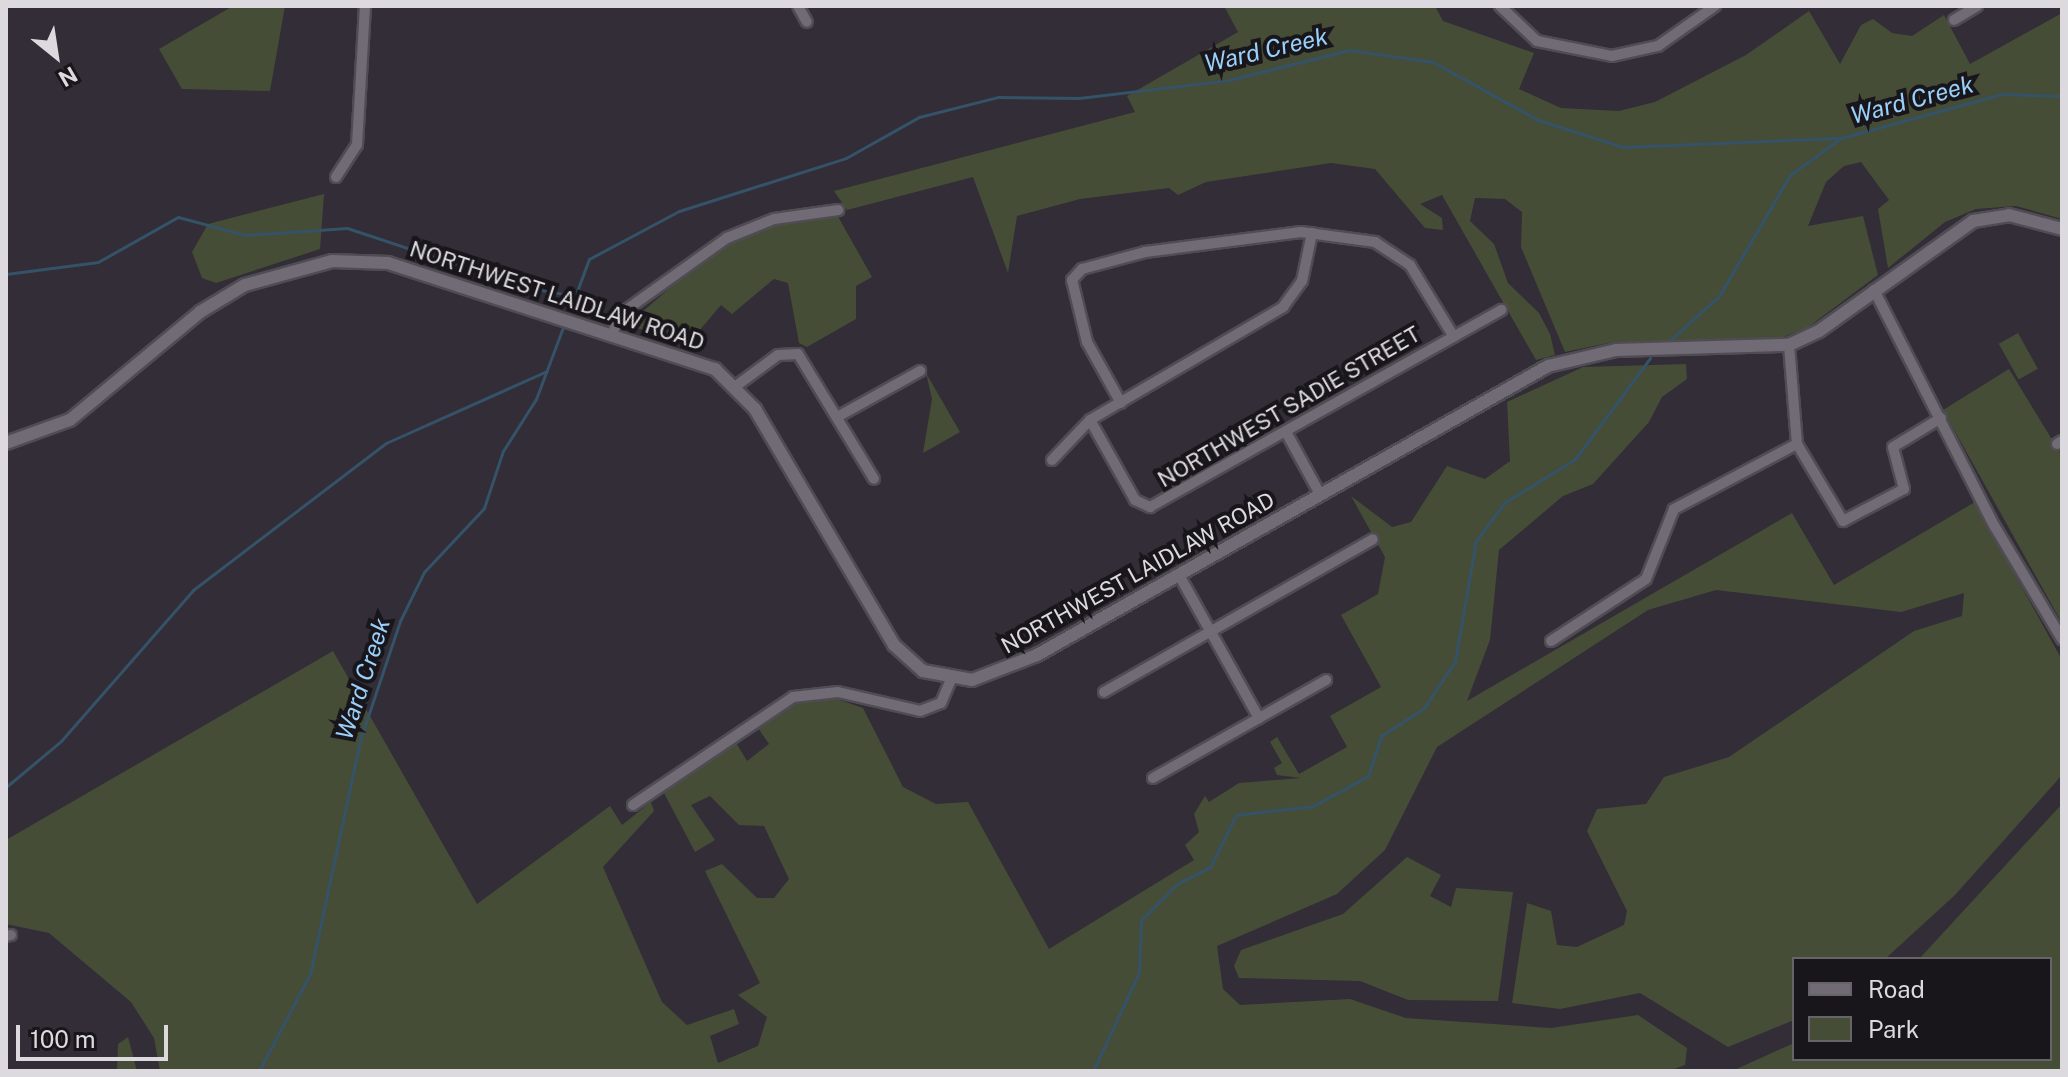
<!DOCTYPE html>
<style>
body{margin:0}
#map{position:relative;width:2068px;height:1077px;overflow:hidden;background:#322d36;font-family:"Public Sans",sans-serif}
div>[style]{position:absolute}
.green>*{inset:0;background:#464d37;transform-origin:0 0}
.stream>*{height:3px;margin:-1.5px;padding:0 1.5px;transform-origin:1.5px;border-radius:1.5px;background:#345268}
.roads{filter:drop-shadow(2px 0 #504c54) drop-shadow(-2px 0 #504c54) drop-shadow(0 2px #504c54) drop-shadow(0 -2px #504c54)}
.minor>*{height:10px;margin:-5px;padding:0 5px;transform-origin:5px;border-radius:5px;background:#716b76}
.tertiary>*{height:12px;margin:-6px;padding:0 6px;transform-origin:6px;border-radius:6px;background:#716b76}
span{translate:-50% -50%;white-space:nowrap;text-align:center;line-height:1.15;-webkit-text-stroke:8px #19161b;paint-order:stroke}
.street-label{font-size:22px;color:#dcd9df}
.water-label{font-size:24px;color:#9ad0fa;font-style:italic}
.frame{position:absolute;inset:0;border:8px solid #dcd9df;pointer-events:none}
.legend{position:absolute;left:1792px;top:957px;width:260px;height:104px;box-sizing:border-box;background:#19161b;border:2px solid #676469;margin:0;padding:10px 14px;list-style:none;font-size:24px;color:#dcd9df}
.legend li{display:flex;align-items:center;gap:16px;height:40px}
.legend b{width:40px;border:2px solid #676469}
.north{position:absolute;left:16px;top:16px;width:80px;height:80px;-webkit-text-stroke:6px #19161b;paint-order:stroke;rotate:150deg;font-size:22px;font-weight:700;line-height:32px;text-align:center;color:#dcd9df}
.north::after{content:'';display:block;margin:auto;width:28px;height:36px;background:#dcd9df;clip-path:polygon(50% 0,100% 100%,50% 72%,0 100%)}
.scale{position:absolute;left:16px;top:1025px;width:152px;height:36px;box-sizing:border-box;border:4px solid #dcd9df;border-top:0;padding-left:10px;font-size:24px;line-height:28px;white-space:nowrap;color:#dcd9df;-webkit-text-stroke:6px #19161b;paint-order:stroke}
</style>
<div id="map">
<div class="green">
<i style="clip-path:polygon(233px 6px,285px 6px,270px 91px,182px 89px,159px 49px)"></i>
<i style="clip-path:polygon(1224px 6px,1435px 6px,1443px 21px,1534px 53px,1519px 89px,1561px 108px,1619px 111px,1655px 102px,1746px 55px,1809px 11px,1840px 64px,1861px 25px,1873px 19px,1892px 33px,1912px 36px,1944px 15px,1970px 64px,2062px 13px,2062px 219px,2016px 206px,1976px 209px,1945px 222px,1888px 268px,1878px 209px,1889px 200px,1861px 162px,1844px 166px,1826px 182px,1808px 226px,1863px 216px,1878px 275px,1807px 328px,1778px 339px,1613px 342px,1565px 352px,1521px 247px,1522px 212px,1505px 199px,1475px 198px,1470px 221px,1494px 244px,1508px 283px,1539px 313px,1550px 334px,1555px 355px,1536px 360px,1442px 195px,1420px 204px,1442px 218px,1443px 230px,1425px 228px,1375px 169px,1331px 163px,1206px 182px,1178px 195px,1169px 188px,1080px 199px,1017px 216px,1008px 273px,973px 177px,847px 210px,834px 191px,1135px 112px,1127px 96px,1238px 32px)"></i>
<i style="clip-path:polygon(324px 194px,320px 249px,216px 283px,202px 278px,192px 252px,208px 224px)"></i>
<i style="clip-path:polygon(836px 213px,872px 277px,856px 286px,856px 319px,807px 347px,799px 343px,788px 283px,774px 279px,732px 314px,721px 305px,688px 344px,627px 325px,714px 250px,766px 223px)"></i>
<i style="left:2018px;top:333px;width:41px;height:22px;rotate:61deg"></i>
<i style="clip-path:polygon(1686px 364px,1687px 379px,1662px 397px,1649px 422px,1593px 484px,1563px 496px,1499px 550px,1490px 640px,1467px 701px,1792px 513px,1834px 585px,1975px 502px,2062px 660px,2062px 775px,1955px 895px,1885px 959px,1794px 959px,1794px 1020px,1728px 1047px,1640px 993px,1560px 1009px,1512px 1003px,1527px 903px,1551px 911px,1557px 945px,1577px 947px,1624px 925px,1627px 911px,1587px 831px,1597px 809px,1646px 804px,1664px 777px,1729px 757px,1914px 631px,1962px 616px,1964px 593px,1901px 612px,1716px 590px,1648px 610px,1437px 747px,1385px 850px,1337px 894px,1217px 946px,1223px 989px,1240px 1005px,1350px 999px,1406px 1018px,1551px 1028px,1638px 1015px,1687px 1048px,1685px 1065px,1669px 1071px,160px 1071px,154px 1038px,131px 1002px,49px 933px,6px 924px,6px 840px,333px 651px,477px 904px,610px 806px,622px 825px,651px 802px,654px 811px,603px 867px,662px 1002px,687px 1025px,734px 1009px,739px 1024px,710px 1036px,718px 1063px,758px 1046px,767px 1017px,738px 995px,760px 983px,705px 871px,722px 864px,757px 898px,774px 898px,789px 879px,764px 826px,739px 825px,710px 796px,691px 805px,715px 840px,695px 852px,664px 793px,735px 741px,747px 761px,769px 744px,758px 728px,797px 703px,837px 699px,863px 708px,903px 787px,936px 804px,968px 802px,1049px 949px,1194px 860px,1185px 845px,1199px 832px,1194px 814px,1205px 796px,1209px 802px,1239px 783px,1301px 778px,1277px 775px,1274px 768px,1282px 763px,1270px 742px,1277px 737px,1299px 774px,1347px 747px,1330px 716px,1381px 687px,1341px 615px,1378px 594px,1385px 557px,1351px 496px,1392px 527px,1411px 522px,1447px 466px,1485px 479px,1510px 461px,1507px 402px,1583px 367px)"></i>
<i style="clip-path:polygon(2009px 369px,2062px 456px,2062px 623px,1943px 410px)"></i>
<i style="clip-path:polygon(926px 373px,960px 432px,923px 453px,932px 399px)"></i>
<i style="clip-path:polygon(2062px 804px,2062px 1071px,1732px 1071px,1794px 1043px,1794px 1059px,2050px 1059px,2050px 959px,1919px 959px)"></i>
<i style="clip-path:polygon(1407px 857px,1441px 875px,1430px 896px,1451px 907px,1456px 888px,1513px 892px,1498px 1001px,1408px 1000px,1360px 981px,1239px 978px,1234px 966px,1241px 950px,1343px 914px)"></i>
<i style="clip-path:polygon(128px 1037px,137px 1071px,117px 1071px,118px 1044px)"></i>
</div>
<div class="stream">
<i style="left:6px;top:274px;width:93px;rotate:-7.4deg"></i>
<i style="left:98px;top:262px;width:92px;rotate:-29.4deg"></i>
<i style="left:178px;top:217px;width:69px;rotate:15deg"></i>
<i style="left:245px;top:235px;width:102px;rotate:-3.9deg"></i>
<i style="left:347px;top:228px;width:150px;rotate:18.3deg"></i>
<i style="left:502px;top:283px;width:74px;rotate:10.1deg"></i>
<i style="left:570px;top:310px;width:54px;rotate:-69.6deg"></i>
<i style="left:589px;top:259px;width:102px;rotate:-28.1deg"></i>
<i style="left:679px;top:211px;width:175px;rotate:-17.6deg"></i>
<i style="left:846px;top:158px;width:84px;rotate:-29.3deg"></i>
<i style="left:919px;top:117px;width:81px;rotate:-14.2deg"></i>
<i style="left:998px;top:97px;width:81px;rotate:0.7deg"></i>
<i style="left:1079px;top:98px;width:151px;rotate:-6.8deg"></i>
<i style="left:1229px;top:80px;width:124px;rotate:-14deg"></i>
<i style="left:1349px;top:50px;width:85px;rotate:8.1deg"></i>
<i style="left:1433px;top:62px;width:120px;rotate:28.9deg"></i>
<i style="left:1538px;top:120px;width:89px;rotate:17.6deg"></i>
<i style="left:1623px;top:147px;width:218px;rotate:-2.4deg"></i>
<i style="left:1841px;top:138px;width:167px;rotate:-15.3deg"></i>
<i style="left:2002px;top:94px;width:60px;rotate:1.9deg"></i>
<i style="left:1668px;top:342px;width:69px;rotate:-42deg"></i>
<i style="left:1719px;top:296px;width:140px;rotate:-59.6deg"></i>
<i style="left:1790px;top:175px;width:63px;rotate:-36deg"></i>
<i style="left:6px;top:787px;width:72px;rotate:-39.9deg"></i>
<i style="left:61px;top:741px;width:201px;rotate:-48.8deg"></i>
<i style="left:193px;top:590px;width:243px;rotate:-37.3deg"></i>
<i style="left:386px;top:443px;width:176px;rotate:-24.1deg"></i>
<i style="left:259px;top:1071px;width:110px;rotate:-62.3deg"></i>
<i style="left:310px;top:974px;width:239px;rotate:-77.9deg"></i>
<i style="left:360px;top:740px;width:126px;rotate:-71.4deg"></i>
<i style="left:400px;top:621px;width:55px;rotate:-63.9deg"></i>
<i style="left:424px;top:572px;width:88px;rotate:-46.8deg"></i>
<i style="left:484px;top:508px;width:60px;rotate:-71.6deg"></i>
<i style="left:503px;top:451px;width:62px;rotate:-57.6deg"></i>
<i style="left:536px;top:399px;width:77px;rotate:-69.4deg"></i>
<i style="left:1093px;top:1071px;width:108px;rotate:-64.9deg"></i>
<i style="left:1139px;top:973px;width:53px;rotate:-87.8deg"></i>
<i style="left:1141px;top:920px;width:51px;rotate:-45deg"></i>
<i style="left:1177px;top:884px;width:37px;rotate:-27deg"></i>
<i style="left:1210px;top:867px;width:58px;rotate:-63.4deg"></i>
<i style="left:1236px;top:815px;width:78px;rotate:-6.7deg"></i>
<i style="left:1313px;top:806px;width:63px;rotate:-28.6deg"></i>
<i style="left:1368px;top:776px;width:42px;rotate:-72deg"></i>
<i style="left:1381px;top:736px;width:51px;rotate:-33.1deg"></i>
<i style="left:1424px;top:708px;width:56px;rotate:-56.6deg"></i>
<i style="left:1455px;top:661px;width:122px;rotate:-80.1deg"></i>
<i style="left:1476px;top:541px;width:47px;rotate:-53.6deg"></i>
<i style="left:1504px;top:503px;width:84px;rotate:-31.8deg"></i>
<i style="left:1575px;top:459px;width:126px;rotate:-53.4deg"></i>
</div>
<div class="roads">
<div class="minor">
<i style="left:798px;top:6px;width:18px;rotate:61deg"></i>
<i style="left:1500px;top:6px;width:51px;rotate:43.4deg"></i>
<i style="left:1537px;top:41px;width:76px;rotate:11.3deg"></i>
<i style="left:1612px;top:56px;width:47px;rotate:-12.3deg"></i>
<i style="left:1658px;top:46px;width:70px;rotate:-35.1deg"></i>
<i style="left:1954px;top:20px;width:27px;rotate:-31deg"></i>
<i style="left:336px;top:177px;width:38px;rotate:-57deg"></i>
<i style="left:357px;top:145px;width:139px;rotate:-86.7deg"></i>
<i style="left:1874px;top:290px;width:266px;rotate:63deg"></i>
<i style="left:1995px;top:527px;width:131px;rotate:59.1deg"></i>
<i style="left:613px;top:333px;width:19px;rotate:-72deg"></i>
<i style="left:619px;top:315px;width:133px;rotate:-35.5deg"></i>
<i style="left:727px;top:238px;width:51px;rotate:-22deg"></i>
<i style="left:774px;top:219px;width:65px;rotate:-8deg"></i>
<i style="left:1789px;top:345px;width:99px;rotate:85.4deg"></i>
<i style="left:1797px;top:444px;width:90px;rotate:59.1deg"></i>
<i style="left:1843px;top:521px;width:69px;rotate:-27.7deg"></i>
<i style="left:1904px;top:489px;width:43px;rotate:-104.7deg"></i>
<i style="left:1893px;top:447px;width:56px;rotate:-31.1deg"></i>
<i style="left:736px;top:386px;width:52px;rotate:-36.4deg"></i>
<i style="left:778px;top:355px;width:20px;rotate:-3deg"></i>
<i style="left:798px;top:354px;width:146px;rotate:58.7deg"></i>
<i style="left:1121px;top:403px;width:70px;rotate:-119.1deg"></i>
<i style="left:1087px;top:342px;width:64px;rotate:-103.6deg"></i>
<i style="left:1072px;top:280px;width:15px;rotate:-48deg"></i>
<i style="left:1082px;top:269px;width:65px;rotate:-15.1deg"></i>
<i style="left:1145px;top:252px;width:157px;rotate:-7.3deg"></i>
<i style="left:1301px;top:232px;width:75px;rotate:7.7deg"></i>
<i style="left:1375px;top:242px;width:42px;rotate:33.3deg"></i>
<i style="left:1410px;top:265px;width:84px;rotate:58.6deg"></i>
<i style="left:839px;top:416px;width:93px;rotate:-29.1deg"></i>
<i style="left:1090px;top:420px;width:92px;rotate:60.6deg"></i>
<i style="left:1135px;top:500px;width:17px;rotate:25deg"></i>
<i style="left:1150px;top:507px;width:403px;rotate:-29.3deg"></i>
<i style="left:1286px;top:432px;width:71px;rotate:61.3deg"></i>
<i style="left:2057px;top:444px;width:6px;rotate:-31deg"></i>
<i style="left:1052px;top:460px;width:55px;rotate:-46.5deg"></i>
<i style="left:1090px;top:420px;width:224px;rotate:-30.3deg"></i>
<i style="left:1283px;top:307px;width:32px;rotate:-54deg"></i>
<i style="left:1302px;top:281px;width:49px;rotate:-78.2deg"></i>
<i style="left:1179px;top:575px;width:164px;rotate:60.8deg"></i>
<i style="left:1551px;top:641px;width:113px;rotate:-33.1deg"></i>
<i style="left:1646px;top:579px;width:75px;rotate:-68.2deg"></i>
<i style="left:1674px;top:509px;width:139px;rotate:-27.9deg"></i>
<i style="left:1104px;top:692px;width:309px;rotate:-29.6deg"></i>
<i style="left:1153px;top:778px;width:199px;rotate:-29.5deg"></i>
<i style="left:633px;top:805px;width:193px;rotate:-34deg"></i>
<i style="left:793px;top:697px;width:45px;rotate:-6.3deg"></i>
<i style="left:838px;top:692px;width:84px;rotate:13deg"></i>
<i style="left:920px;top:711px;width:22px;rotate:-21deg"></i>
<i style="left:941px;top:703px;width:25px;rotate:-67deg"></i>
<i style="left:6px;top:936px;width:5px;rotate:-11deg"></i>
</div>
<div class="tertiary">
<i style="left:6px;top:443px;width:68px;rotate:-19.8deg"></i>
<i style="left:70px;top:420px;width:169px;rotate:-39.7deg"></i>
<i style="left:200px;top:312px;width:52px;rotate:-31deg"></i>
<i style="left:245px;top:285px;width:90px;rotate:-15.4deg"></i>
<i style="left:332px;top:261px;width:56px;rotate:2deg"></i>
<i style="left:388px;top:263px;width:344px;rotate:18deg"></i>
<i style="left:715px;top:369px;width:57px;rotate:45deg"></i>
<i style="left:755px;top:409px;width:274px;rotate:59.5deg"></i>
<i style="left:894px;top:645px;width:39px;rotate:42deg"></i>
<i style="left:923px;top:671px;width:50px;rotate:10.4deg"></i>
<i style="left:972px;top:680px;width:70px;rotate:-21deg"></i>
<i style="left:1037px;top:655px;width:587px;rotate:-29.49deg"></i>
<i style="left:1548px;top:366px;width:70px;rotate:-13.2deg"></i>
<i style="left:1616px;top:350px;width:173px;rotate:-1.7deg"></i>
<i style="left:1789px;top:345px;width:33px;rotate:-25deg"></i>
<i style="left:1819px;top:331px;width:189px;rotate:-35.5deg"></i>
<i style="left:1973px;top:221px;width:36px;rotate:-9deg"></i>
<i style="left:2009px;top:215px;width:55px;rotate:14.8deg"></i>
</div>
</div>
<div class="street-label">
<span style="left:557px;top:296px;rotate:18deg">NORTHWEST LAIDLAW ROAD</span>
<span style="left:1289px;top:407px;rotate:-30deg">NORTHWEST SADIE STREET</span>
<span style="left:1138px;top:573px;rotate:-29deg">NORTHWEST LAIDLAW ROAD</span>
</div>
<div class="water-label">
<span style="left:1266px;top:50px;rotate:-13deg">Ward Creek</span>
<span style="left:1912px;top:100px;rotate:-15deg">Ward Creek</span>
<span style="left:363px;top:679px;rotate:-72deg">Ward Creek</span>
</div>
<div class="frame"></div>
<ul class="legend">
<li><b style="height:10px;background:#716b76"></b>Road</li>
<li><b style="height:22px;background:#464d37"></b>Park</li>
</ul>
<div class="north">N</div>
<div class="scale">100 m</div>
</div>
